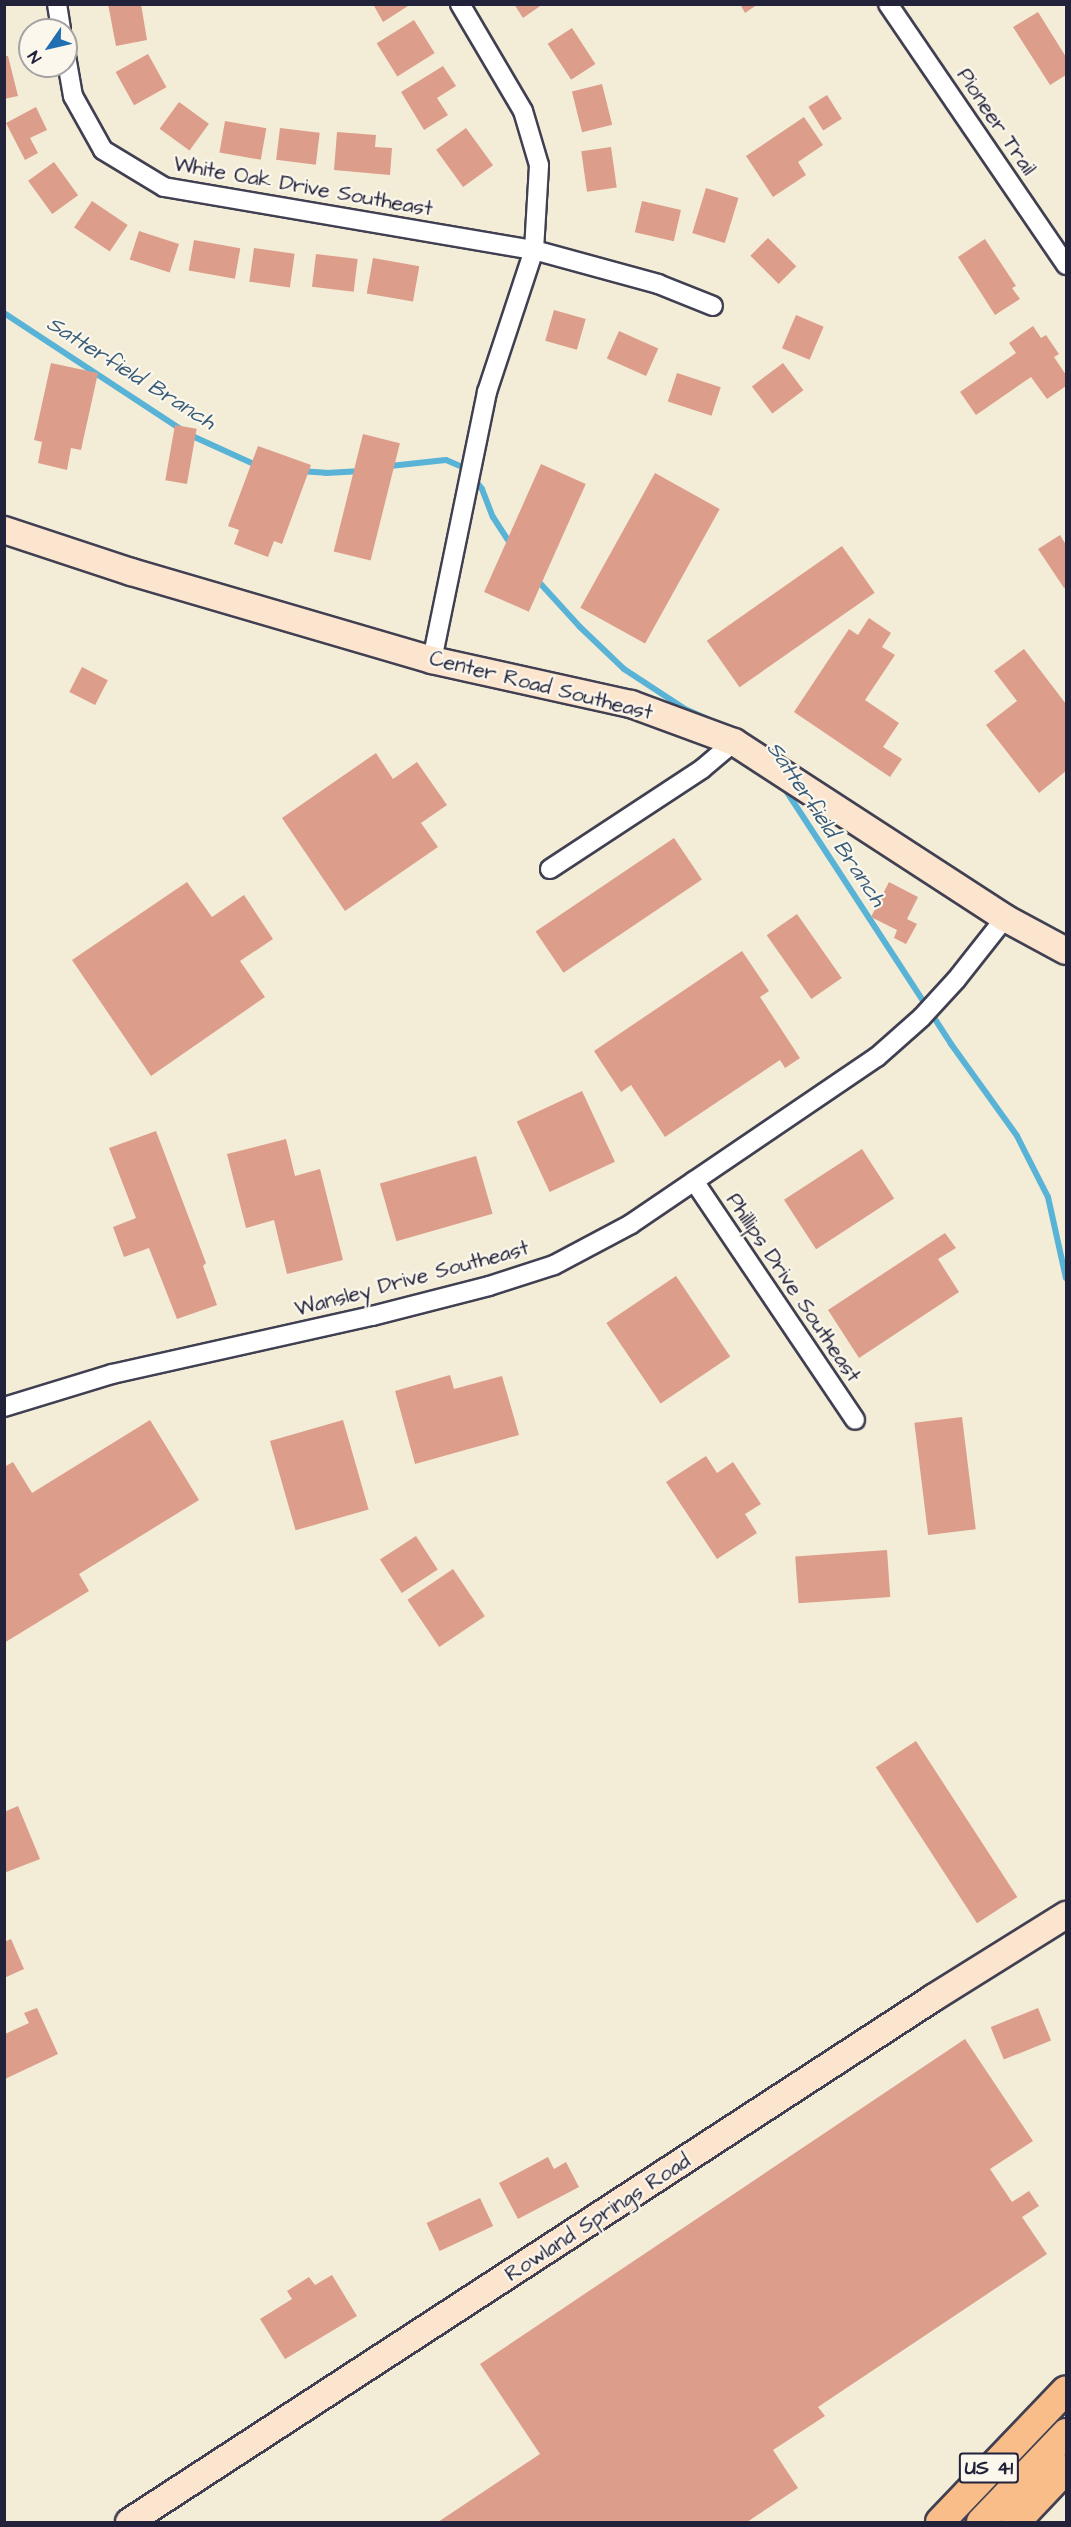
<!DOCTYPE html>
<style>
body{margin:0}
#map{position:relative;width:1071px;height:2527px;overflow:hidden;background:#f3edd7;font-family:"Architects Daughter",sans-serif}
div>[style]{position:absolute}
.stream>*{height:6px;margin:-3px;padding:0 3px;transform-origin:3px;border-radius:3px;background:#59b3d7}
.building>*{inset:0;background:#dd9d8b;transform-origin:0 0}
.roads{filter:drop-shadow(2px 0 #414052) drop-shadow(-2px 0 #414052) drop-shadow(0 2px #414052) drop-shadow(0 -2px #414052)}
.street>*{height:18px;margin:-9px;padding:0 9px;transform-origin:9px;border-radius:9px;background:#fff}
.secondary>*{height:26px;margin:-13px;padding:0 13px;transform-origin:13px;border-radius:13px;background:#fce5cf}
.primary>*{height:28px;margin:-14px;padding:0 14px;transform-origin:14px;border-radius:14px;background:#f8bd88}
span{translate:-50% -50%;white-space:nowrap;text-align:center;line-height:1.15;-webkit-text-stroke:4.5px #fbf7ec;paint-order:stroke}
.shield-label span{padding:2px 4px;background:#fbf7ec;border:2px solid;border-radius:4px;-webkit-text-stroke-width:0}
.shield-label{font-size:20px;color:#22223b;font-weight:700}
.street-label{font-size:21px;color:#22223b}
.water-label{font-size:22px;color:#385c79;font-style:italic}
.frame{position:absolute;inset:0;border:6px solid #22223b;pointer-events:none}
.north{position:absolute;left:18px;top:18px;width:60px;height:60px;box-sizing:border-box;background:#fbf7ec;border:2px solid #a4a2a5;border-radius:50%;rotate:236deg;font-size:16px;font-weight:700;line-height:24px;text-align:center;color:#22223b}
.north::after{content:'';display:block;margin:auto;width:21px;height:27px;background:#1f6fb2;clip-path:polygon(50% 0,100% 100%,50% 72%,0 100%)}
</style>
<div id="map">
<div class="stream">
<i style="left:4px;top:313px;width:213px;rotate:33.3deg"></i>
<i style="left:190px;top:435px;width:75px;rotate:24.5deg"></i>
<i style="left:390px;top:466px;width:56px;rotate:-6.1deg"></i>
<i style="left:446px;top:460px;width:23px;rotate:23deg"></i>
<i style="left:467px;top:469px;width:25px;rotate:53deg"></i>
<i style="left:482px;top:489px;width:30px;rotate:69deg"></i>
<i style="left:493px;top:517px;width:35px;rotate:57deg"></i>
<i style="left:300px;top:471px;width:26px;rotate:4deg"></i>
<i style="left:326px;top:473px;width:36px;rotate:-3deg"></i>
<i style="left:538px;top:581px;width:62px;rotate:47.6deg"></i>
<i style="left:580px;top:627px;width:61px;rotate:43.7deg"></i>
<i style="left:624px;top:669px;width:73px;rotate:33.3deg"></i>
<i style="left:685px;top:709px;width:27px;rotate:24deg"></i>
<i style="left:783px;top:786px;width:308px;rotate:56.9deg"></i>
<i style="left:951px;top:1044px;width:113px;rotate:54.3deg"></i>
<i style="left:1017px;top:1136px;width:68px;rotate:63.1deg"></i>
<i style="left:1048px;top:1197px;width:83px;rotate:77.5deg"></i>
</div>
<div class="building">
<i style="clip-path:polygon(108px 4px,141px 4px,147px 40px,116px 46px)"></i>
<i style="clip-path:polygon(373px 4px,407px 4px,408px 6px,383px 22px)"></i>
<i style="clip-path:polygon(514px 4px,543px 4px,523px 18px)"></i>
<i style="clip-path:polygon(740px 4px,758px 4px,745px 13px)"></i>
<i style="clip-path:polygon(1038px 12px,1066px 57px,1066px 75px,1050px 85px,1013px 27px)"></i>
<i style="left:414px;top:20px;width:39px;height:44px;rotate:58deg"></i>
<i style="left:572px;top:28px;width:43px;height:29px;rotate:57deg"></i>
<i style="left:148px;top:54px;width:38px;height:37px;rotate:61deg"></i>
<i style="clip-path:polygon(4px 56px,8px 56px,18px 96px,4px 99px)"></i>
<i style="clip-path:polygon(443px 66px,456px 86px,437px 98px,448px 115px,424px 130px,401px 92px)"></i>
<i style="left:602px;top:84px;width:42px;height:31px;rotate:76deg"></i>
<i style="left:827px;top:95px;width:28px;height:22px;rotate:58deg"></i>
<i style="left:179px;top:102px;width:37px;height:33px;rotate:36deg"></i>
<i style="clip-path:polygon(36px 107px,47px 130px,30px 138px,38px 153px,25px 160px,6px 123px)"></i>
<i style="clip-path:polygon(804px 117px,823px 145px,798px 162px,806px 175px,773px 197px,746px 156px)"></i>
<i style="left:225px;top:121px;width:42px;height:32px;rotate:10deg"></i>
<i style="left:280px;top:128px;width:40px;height:32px;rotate:7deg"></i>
<i style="left:466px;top:128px;width:46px;height:37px;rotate:54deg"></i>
<i style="clip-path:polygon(337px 132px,376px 135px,375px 147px,392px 148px,390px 175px,334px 170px)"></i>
<i style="left:611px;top:147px;width:41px;height:30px;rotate:82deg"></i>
<i style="left:54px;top:162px;width:41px;height:32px;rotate:54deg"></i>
<i style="left:706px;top:188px;width:34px;height:47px;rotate:17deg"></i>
<i style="left:92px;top:201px;width:43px;height:32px;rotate:34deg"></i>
<i style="left:642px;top:201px;width:40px;height:32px;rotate:13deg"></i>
<i style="left:139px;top:231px;width:42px;height:30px;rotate:18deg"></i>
<i style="left:768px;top:238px;width:40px;height:25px;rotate:45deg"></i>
<i style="clip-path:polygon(985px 239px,1016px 286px,1012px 288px,1020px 299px,995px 315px,958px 257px)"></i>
<i style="left:194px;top:240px;width:47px;height:31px;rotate:10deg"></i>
<i style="left:254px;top:248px;width:41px;height:34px;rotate:8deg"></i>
<i style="left:316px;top:254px;width:42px;height:33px;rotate:7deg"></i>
<i style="left:373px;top:258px;width:47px;height:36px;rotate:10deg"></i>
<i style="left:554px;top:310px;width:33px;height:32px;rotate:16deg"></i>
<i style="left:796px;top:315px;width:30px;height:36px;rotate:23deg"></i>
<i style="clip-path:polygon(1033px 326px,1041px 338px,1046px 335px,1059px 354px,1054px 357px,1066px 375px,1066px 386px,1047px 399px,1031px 377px,976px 415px,960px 392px,1016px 353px,1009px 343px)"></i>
<i style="left:619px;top:331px;width:43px;height:30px;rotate:24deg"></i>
<i style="clip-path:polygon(51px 363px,98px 373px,81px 450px,71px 448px,67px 470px,38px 463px,42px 442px,34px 440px)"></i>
<i style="left:783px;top:363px;width:34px;height:39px;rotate:53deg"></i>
<i style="left:677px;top:373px;width:46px;height:30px;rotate:18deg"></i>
<i style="left:175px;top:425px;width:22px;height:56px;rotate:10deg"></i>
<i style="left:363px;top:434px;width:38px;height:121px;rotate:14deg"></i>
<i style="clip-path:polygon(258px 446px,311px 465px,282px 544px,274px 541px,268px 557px,234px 544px,239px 530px,228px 526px)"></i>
<i style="left:541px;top:464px;width:49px;height:140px;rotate:24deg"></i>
<i style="left:655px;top:473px;width:74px;height:154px;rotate:29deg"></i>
<i style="clip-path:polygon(1060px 535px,1066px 545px,1066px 587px,1064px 588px,1038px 549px)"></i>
<i style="left:842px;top:546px;width:57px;height:165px;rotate:55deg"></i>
<i style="clip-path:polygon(869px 618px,891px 633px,882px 647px,895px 655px,865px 700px,899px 723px,883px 747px,902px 759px,890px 777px,794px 712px,849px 629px,858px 635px)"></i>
<i style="clip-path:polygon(1024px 649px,1066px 704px,1066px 771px,1039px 793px,986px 725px,1017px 701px,994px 671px)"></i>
<i style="left:82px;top:667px;width:29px;height:28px;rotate:27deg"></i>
<i style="clip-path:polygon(376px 753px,393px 779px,417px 762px,447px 805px,421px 823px,438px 847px,345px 911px,282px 818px)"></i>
<i style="left:674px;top:838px;width:50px;height:167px;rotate:56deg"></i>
<i style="clip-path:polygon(187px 882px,212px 917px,244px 895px,273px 939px,240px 961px,265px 997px,151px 1076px,72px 960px)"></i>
<i style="clip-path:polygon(889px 882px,918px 897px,907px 919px,917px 924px,906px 944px,894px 938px,897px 930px,871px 917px)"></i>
<i style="left:797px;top:914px;width:78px;height:37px;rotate:55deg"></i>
<i style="clip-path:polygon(742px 951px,769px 991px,760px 997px,800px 1058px,785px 1068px,780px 1060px,665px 1137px,631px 1085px,621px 1092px,594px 1051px)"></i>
<i style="left:582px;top:1091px;width:78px;height:72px;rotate:65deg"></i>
<i style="clip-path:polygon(156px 1131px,206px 1263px,203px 1266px,217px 1305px,177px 1319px,149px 1248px,124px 1257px,113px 1227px,136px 1218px,109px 1148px)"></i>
<i style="clip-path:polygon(286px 1139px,295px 1176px,320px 1169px,343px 1260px,287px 1274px,274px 1220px,246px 1228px,227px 1154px)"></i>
<i style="left:862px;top:1149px;width:59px;height:93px;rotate:57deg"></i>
<i style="left:476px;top:1156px;width:60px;height:100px;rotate:74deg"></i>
<i style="clip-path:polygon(945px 1233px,956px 1248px,938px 1259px,959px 1292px,859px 1358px,828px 1310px)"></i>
<i style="left:676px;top:1276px;width:97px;height:84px;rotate:56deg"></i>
<i style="clip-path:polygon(450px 1375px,454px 1389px,502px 1376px,519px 1435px,415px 1464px,395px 1391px)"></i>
<i style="left:962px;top:1417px;width:113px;height:48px;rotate:83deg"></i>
<i style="clip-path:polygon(150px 1420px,199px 1500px,79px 1574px,89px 1591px,4px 1643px,4px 1467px,13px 1462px,32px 1493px)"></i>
<i style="left:343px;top:1420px;width:93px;height:76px;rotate:74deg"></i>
<i style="clip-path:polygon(706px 1456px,717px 1473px,733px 1462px,761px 1504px,745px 1514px,757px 1533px,717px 1559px,666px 1482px)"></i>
<i style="left:416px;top:1536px;width:40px;height:43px;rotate:57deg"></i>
<i style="left:887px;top:1550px;width:47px;height:92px;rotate:86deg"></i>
<i style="left:453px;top:1569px;width:57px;height:55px;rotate:56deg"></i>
<i style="left:916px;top:1741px;width:186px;height:48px;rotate:57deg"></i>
<i style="clip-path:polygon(18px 1806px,40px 1859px,4px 1873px,4px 1812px)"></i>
<i style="clip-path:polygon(11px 1939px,24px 1969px,4px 1978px,4px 1942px)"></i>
<i style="clip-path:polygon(37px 2008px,58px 2054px,5px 2079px,5px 2034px,29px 2023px,24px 2013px)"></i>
<i style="left:1038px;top:2008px;width:35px;height:51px;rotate:68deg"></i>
<i style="clip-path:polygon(965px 2039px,1033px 2141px,990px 2169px,1012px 2202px,1029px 2191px,1039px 2206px,1022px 2217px,1047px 2254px,818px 2407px,825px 2416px,773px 2450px,798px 2488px,747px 2522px,438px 2522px,540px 2454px,480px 2364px)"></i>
<i style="clip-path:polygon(548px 2157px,554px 2169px,566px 2162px,579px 2187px,518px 2219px,499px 2183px)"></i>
<i style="left:480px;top:2198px;width:31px;height:59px;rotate:65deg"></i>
<i style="clip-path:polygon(332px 2275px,357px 2316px,285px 2359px,260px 2319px,292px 2299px,287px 2291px,309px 2277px,315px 2285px)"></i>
</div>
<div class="roads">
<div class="street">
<i style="left:57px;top:4px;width:26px;rotate:81deg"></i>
<i style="left:888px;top:4px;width:316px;rotate:55.7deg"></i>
<i style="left:66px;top:56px;width:41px;rotate:80.1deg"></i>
<i style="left:73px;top:96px;width:62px;rotate:60.9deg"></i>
<i style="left:103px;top:150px;width:71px;rotate:31.2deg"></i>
<i style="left:164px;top:187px;width:375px;rotate:9.7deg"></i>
<i style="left:534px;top:250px;width:85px;rotate:-86.6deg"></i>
<i style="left:539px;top:165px;width:56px;rotate:-106.5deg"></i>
<i style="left:523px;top:111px;width:124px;rotate:-120.5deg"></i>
<i style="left:432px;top:660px;width:274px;rotate:-78.4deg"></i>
<i style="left:487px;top:392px;width:150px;rotate:-71.7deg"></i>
<i style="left:534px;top:250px;width:129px;rotate:15.3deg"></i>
<i style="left:658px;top:284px;width:59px;rotate:21.8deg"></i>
<i style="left:550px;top:869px;width:182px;rotate:-33.3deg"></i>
<i style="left:702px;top:769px;width:42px;rotate:-40.2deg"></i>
<i style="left:694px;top:1181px;width:288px;rotate:56deg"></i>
<i style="left:4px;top:1407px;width:113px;rotate:-17deg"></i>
<i style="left:112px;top:1374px;width:266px;rotate:-12.6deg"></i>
<i style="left:372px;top:1316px;width:121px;rotate:-14.4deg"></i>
<i style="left:489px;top:1286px;width:68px;rotate:-17.9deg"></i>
<i style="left:554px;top:1265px;width:87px;rotate:-28deg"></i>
<i style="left:631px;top:1224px;width:297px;rotate:-34.2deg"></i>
<i style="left:877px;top:1057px;width:60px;rotate:-41.6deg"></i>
<i style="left:922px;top:1017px;width:50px;rotate:-47.4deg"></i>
<i style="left:956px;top:980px;width:79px;rotate:-51.7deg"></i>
</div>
<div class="secondary">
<i style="left:4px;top:530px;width:134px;rotate:18.3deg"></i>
<i style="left:131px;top:572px;width:314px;rotate:16.3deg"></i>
<i style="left:432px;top:660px;width:204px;rotate:12.5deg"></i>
<i style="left:631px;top:704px;width:110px;rotate:20.3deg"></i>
<i style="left:734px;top:742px;width:323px;rotate:33deg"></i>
<i style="left:1005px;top:918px;width:69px;rotate:28.4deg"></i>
<i style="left:129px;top:2522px;width:960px;rotate:-33.09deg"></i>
<i style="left:933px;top:1998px;width:157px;rotate:-32deg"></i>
</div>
<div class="primary">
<i style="left:940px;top:2522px;width:182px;rotate:-46.3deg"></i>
<i style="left:981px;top:2522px;width:123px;rotate:-46.3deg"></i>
<i style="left:1016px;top:2522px;width:73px;rotate:-46.7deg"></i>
</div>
</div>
<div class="shield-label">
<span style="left:989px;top:2468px">US 41</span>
</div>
<div class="street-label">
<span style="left:996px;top:122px;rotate:56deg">Pioneer Trail</span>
<span style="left:303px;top:187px;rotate:10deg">White Oak Drive Southeast</span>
<span style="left:541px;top:686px;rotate:14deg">Center Road Southeast</span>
<span style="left:412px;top:1279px;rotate:-15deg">Wansley Drive Southeast</span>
<span style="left:793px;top:1288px;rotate:56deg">Phillips Drive Southeast</span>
<span style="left:598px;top:2218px;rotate:-33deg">Rowland Springs Road</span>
</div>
<div class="water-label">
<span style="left:131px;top:373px;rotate:32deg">Satterfield Branch</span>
<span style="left:826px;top:824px;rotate:56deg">Satterfield Branch</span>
</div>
<div class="frame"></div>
<div class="north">N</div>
</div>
